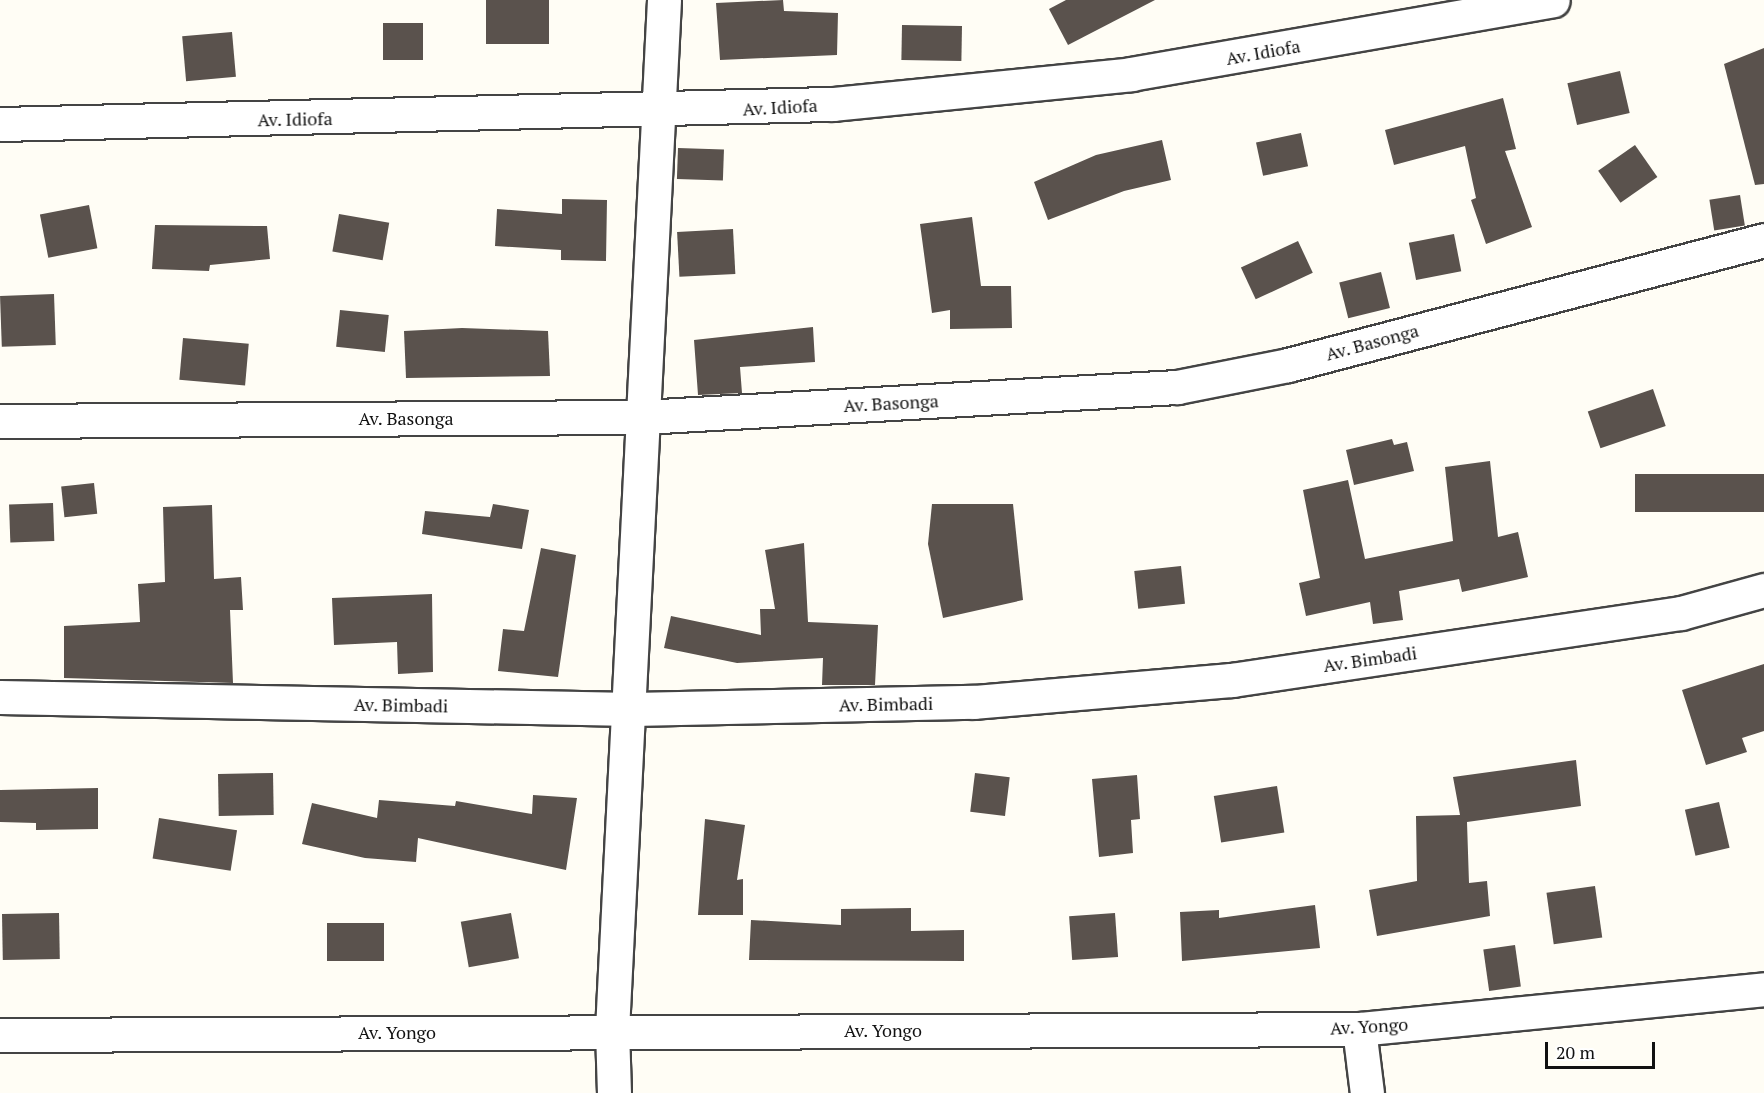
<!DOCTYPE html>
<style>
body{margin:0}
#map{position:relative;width:1764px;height:1093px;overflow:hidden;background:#fffdf5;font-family:"PT Serif",serif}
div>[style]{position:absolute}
.building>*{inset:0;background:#5a524d;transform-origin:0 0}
.roads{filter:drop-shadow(2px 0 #444) drop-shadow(-2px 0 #444) drop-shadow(0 2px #444) drop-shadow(0 -2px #444)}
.minor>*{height:33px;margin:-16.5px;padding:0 16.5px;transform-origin:16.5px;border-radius:16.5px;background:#fff}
span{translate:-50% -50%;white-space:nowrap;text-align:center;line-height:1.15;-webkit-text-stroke:6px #fff;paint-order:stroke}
.street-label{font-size:18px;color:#111}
.scale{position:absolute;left:1545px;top:1042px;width:110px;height:27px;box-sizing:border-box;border:3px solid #111;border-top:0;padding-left:8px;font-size:18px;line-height:21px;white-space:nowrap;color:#111;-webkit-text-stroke:4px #fff;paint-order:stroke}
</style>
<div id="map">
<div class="building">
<i style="left:486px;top:0;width:63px;height:44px"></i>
<i style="clip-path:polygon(783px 0,784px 11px,838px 13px,837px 55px,720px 60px,716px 3px)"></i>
<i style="clip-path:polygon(1066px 0,1155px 0,1068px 45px,1049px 9px)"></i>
<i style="left:383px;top:23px;width:40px;height:37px"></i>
<i style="left:902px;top:25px;width:60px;height:35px;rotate:1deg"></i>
<i style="left:232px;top:32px;width:45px;height:50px;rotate:85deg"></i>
<i style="clip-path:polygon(1764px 48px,1764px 184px,1755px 185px,1724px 64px)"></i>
<i style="left:1620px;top:71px;width:43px;height:54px;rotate:77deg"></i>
<i style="clip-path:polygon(1503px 98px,1516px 149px,1505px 151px,1532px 227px,1486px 244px,1471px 200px,1476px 198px,1465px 146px,1394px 165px,1385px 130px)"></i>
<i style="left:1301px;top:133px;width:34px;height:46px;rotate:78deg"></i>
<i style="clip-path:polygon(1162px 140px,1171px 180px,1124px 191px,1048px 220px,1034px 182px,1096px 155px)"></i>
<i style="left:1635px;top:145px;width:39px;height:45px;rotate:55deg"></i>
<i style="left:678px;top:148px;width:46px;height:31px;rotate:2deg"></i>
<i style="left:1740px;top:195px;width:31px;height:31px;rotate:81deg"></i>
<i style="clip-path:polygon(562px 199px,607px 200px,606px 261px,561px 260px,561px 250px,495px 246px,497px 209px,562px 214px)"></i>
<i style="left:89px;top:205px;width:44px;height:50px;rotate:79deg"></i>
<i style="left:339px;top:214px;width:51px;height:38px;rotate:10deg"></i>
<i style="clip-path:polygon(972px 217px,981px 286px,1011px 286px,1012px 328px,950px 329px,950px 310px,932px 313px,920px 224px)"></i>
<i style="clip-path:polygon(155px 225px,267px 226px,270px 259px,210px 265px,209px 271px,152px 269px)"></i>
<i style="left:733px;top:229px;width:45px;height:56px;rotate:87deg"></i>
<i style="left:1454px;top:234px;width:38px;height:46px;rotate:79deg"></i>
<i style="left:1298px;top:241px;width:35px;height:63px;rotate:65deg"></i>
<i style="left:1381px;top:272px;width:37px;height:43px;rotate:76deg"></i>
<i style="left:54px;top:294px;width:51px;height:54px;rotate:88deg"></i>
<i style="left:340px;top:310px;width:49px;height:37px;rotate:6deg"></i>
<i style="clip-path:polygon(813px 327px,815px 362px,740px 367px,742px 393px,698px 395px,694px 340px)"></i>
<i style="clip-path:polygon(462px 328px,548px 331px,550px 376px,406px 378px,404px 331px)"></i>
<i style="left:183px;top:338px;width:66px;height:42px;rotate:5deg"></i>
<i style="left:1653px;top:389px;width:39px;height:69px;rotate:71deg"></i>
<i style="clip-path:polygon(1392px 439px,1394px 445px,1407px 442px,1414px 471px,1354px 485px,1346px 450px)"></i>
<i style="clip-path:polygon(1490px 461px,1498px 537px,1518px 532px,1528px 577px,1462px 592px,1459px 579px,1399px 591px,1403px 620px,1373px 624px,1370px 602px,1306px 616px,1299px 583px,1320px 578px,1303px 490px,1348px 480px,1365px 559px,1453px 541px,1445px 467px)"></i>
<i style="left:1764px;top:474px;width:38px;height:129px;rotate:90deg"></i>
<i style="left:94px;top:483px;width:31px;height:33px;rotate:84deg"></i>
<i style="left:53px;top:503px;width:38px;height:44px;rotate:88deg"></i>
<i style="clip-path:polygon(493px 504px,529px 510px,522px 549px,422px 534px,425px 511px,490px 517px)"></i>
<i style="clip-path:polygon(932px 504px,1013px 504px,1023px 600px,943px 618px,928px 544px)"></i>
<i style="clip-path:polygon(212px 505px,214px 579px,241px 577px,243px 610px,230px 610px,233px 683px,64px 678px,64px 626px,140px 622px,138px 584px,165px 582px,163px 507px)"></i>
<i style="clip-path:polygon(804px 543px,808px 622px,878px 625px,875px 685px,822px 685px,823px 658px,737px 663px,664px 648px,671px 616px,761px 635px,760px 609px,775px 609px,765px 550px)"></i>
<i style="clip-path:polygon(541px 548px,576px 555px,558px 677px,498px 671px,503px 629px,524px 631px)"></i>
<i style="left:1181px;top:566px;width:38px;height:47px;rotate:84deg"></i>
<i style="clip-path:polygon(432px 594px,433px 672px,398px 674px,397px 642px,334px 645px,332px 598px)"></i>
<i style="clip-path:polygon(1764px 664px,1764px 731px,1742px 738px,1747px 752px,1706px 765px,1682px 690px)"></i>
<i style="clip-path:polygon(1576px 760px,1581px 806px,1467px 822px,1469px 883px,1487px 881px,1490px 916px,1377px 936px,1369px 890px,1417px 881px,1416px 816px,1460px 815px,1453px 777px)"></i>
<i style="left:273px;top:773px;width:42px;height:55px;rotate:89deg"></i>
<i style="left:975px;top:773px;width:35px;height:39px;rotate:7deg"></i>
<i style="clip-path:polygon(1137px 775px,1140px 819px,1131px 820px,1133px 853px,1099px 857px,1092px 779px)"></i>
<i style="left:1277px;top:786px;width:47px;height:64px;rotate:81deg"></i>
<i style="clip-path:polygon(98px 788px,98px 829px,36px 830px,36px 823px,0 822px,0 790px)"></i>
<i style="clip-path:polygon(533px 795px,577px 798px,566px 870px,418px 838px,416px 862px,365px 858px,302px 844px,312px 803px,377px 818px,379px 800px,455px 806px,456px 801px,532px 814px)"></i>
<i style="left:1719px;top:802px;width:47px;height:35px;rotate:77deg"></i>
<i style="left:159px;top:818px;width:79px;height:41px;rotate:9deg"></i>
<i style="clip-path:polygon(705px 819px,745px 825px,737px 880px,743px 879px,743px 915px,698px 915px)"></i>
<i style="left:1595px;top:886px;width:52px;height:49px;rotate:82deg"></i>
<i style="clip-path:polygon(1315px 905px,1320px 948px,1182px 961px,1180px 912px,1219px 910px,1219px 918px)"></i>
<i style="clip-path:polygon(911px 908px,911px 931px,964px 930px,964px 961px,749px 960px,751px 920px,841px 925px,841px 909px)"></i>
<i style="left:59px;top:913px;width:46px;height:57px;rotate:89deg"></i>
<i style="left:511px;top:913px;width:46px;height:51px;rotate:80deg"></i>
<i style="left:1115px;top:913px;width:44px;height:46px;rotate:86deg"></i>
<i style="left:384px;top:923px;width:38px;height:57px;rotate:90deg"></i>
<i style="left:1515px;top:945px;width:42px;height:32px;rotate:82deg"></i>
</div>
<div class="roads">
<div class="minor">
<i style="left:0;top:124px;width:833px;rotate:-1.38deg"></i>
<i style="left:833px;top:104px;width:300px;rotate:-5.7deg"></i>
<i style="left:1131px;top:74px;width:428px;rotate:-9.9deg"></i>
<i style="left:0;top:421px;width:642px;rotate:-0.36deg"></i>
<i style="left:642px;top:417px;width:536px;rotate:-3.21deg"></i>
<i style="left:1177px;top:387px;width:113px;rotate:-11.2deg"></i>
<i style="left:1288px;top:365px;width:492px;rotate:-14.7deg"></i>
<i style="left:0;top:697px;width:632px;rotate:1.09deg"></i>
<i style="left:632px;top:709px;width:342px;rotate:-1.2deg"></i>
<i style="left:974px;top:702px;width:259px;rotate:-4.9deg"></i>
<i style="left:1232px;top:680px;width:454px;rotate:-8.5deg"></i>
<i style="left:1681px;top:613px;width:86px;rotate:-15.5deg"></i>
<i style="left:1359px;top:1029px;width:64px;rotate:82.9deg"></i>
<i style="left:0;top:1035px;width:1359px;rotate:-0.25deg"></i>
<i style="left:1359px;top:1029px;width:407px;rotate:-5.6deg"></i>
<i style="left:614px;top:1093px;width:63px;rotate:-91.8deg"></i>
<i style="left:612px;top:1030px;width:1031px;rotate:-87.11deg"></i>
</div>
</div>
<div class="street-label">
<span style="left:1263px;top:52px;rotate:-10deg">Av. Idiofa</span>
<span style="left:780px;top:107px;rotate:-3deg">Av. Idiofa</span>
<span style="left:295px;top:119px;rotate:-1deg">Av. Idiofa</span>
<span style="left:1372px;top:342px;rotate:-15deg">Av. Basonga</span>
<span style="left:891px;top:403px;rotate:-3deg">Av. Basonga</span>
<span style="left:406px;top:418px">Av. Basonga</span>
<span style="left:1370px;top:659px;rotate:-8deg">Av. Bimbadi</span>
<span style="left:886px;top:704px;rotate:-1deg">Av. Bimbadi</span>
<span style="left:401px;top:705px;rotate:1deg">Av. Bimbadi</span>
<span style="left:1369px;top:1026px;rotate:-3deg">Av. Yongo</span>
<span style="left:883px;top:1030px">Av. Yongo</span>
<span style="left:397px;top:1032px">Av. Yongo</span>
</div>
<div class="scale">20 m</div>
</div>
